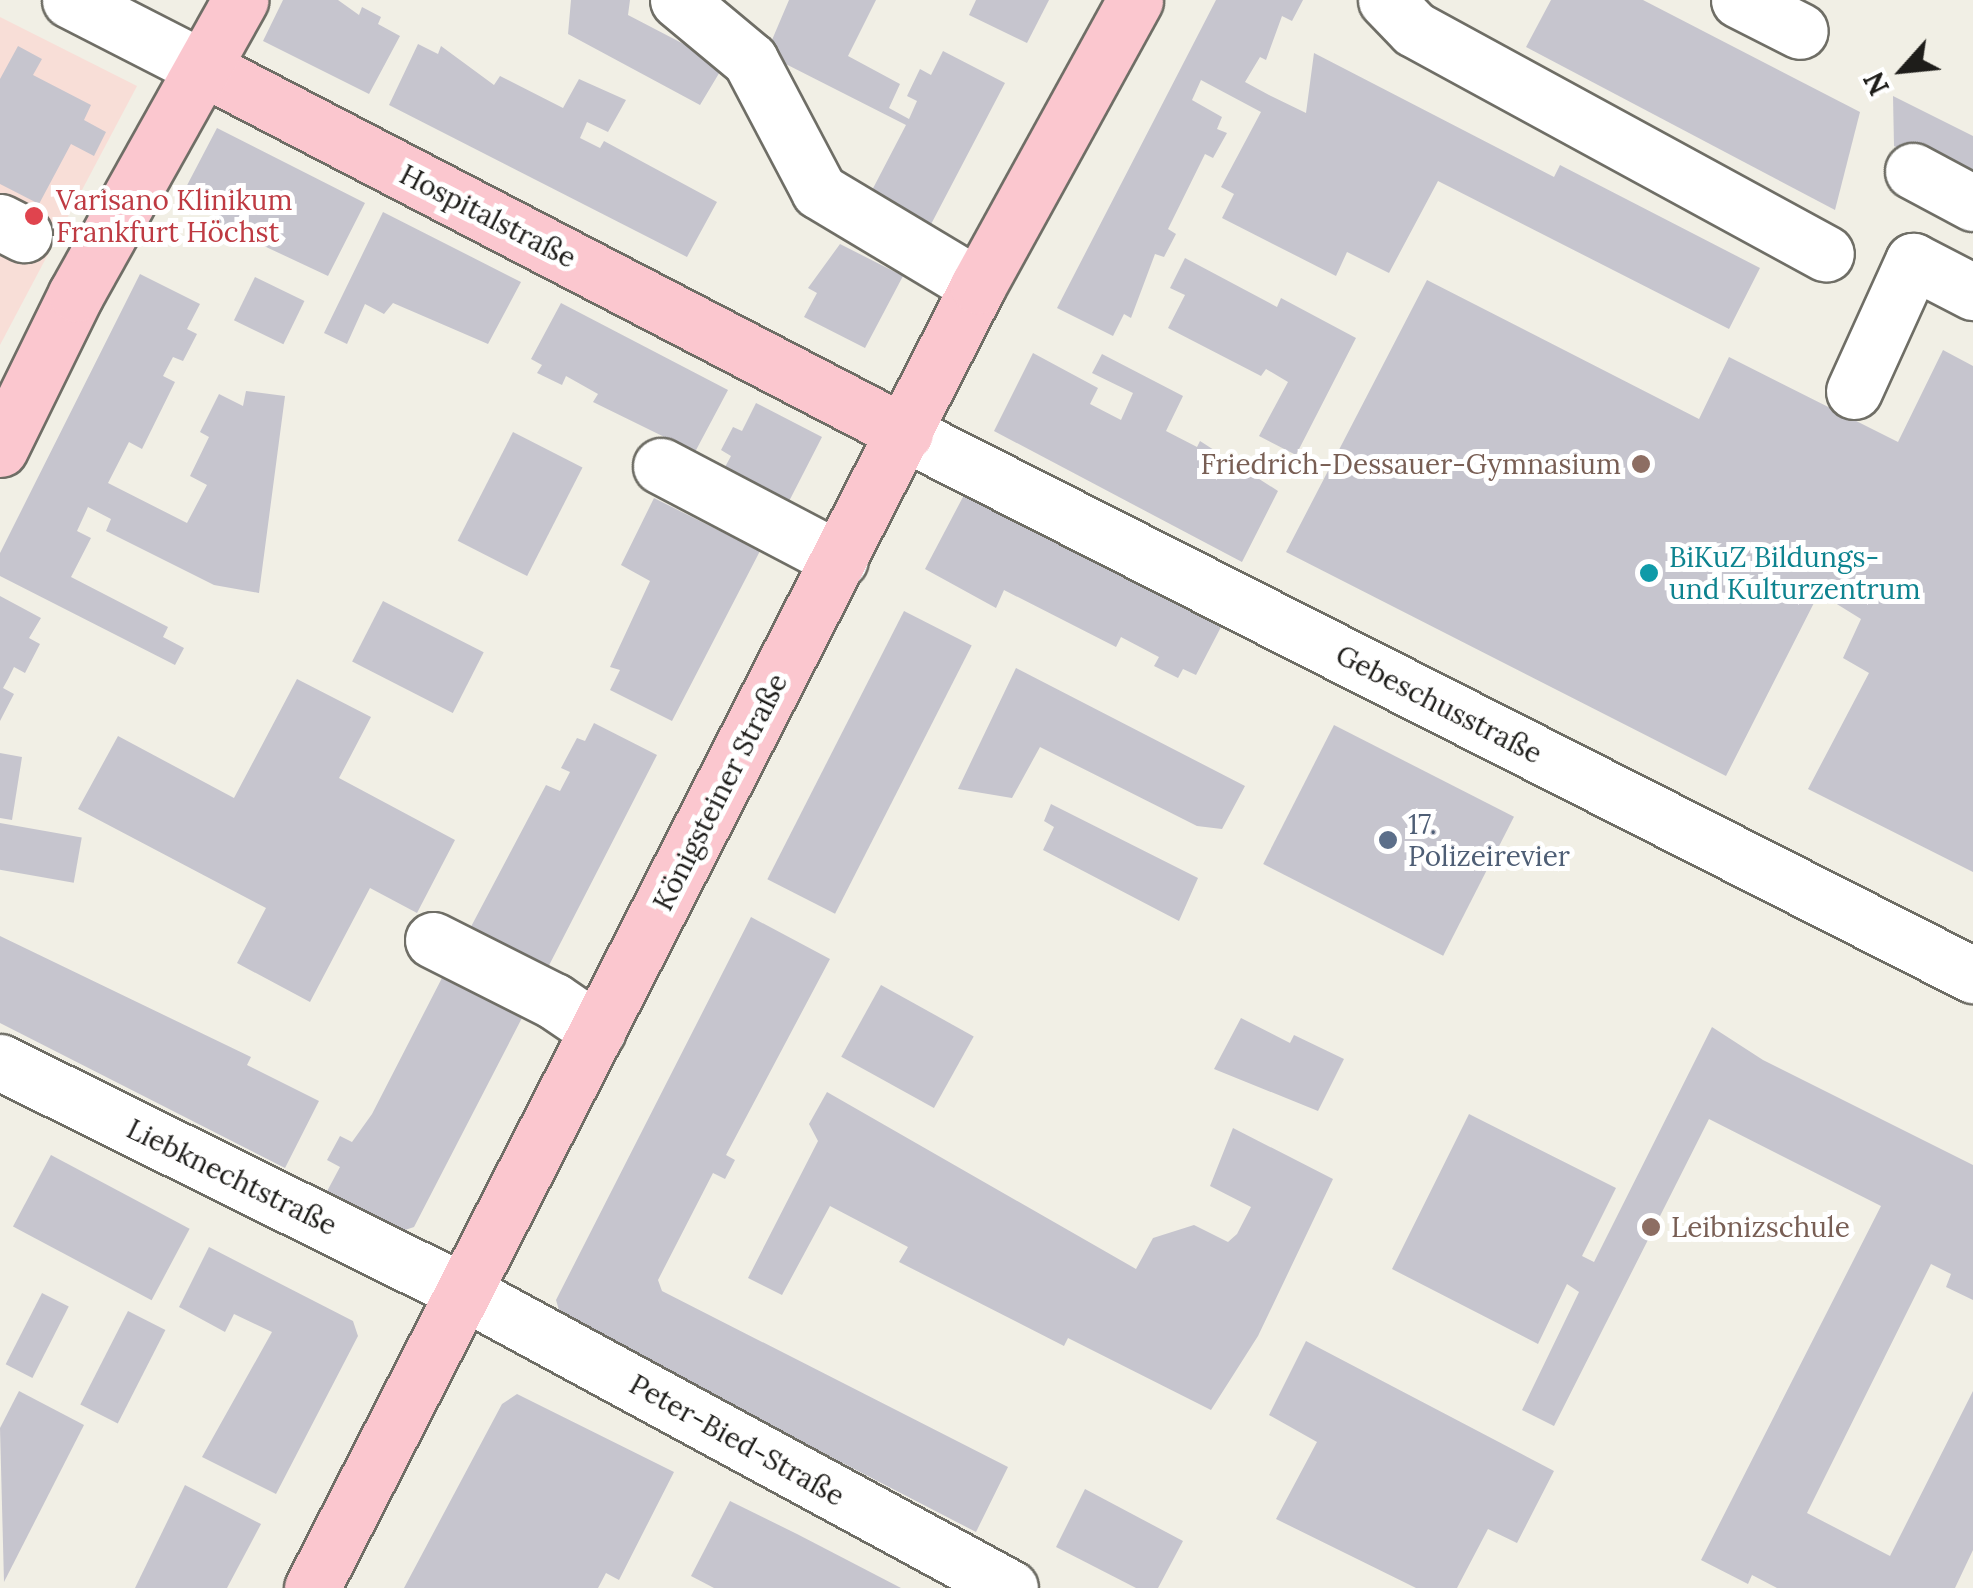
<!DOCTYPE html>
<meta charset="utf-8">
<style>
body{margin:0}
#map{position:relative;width:1973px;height:1588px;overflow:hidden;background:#f1efe5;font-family:Lora,serif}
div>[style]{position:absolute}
.medical>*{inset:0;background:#f8ded7}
.building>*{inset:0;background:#c6c5ce;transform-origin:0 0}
.roads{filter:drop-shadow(2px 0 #6f6e66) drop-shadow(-2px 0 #6f6e66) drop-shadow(0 2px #6f6e66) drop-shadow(0 -2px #6f6e66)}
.minor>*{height:55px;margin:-27.5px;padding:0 27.5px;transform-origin:27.5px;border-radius:27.5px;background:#fff}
.major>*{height:55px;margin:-27.5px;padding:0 27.5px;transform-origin:27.5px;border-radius:27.5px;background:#fbc7cf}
.dots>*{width:28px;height:28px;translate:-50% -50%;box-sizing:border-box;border:5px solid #fff;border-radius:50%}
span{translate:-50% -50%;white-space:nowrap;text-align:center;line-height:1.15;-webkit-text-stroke:10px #fff;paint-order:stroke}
.health-label{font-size:28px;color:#be3a42}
.left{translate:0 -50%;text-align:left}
.street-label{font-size:28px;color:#1e1d1a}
.education-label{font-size:28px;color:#785e54}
.right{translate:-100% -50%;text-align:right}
.culture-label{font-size:28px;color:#0d838f}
.service-label{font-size:28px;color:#4e5e75}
.north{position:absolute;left:1853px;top:20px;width:100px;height:100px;-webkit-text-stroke:8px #fff;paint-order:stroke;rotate:243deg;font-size:28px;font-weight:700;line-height:40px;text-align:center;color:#1e1d1a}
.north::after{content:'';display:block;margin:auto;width:35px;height:45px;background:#1e1d1a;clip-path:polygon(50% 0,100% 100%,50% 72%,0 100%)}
</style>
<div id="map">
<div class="medical">
<i style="clip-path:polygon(0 17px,137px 86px,0 345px)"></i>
</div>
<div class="building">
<i style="clip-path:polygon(283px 0,338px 0,359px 15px,362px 7px,381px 17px,378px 24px,400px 36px,369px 94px,263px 41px)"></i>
<i style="clip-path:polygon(571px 0,630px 0,628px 15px,724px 65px,700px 105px,568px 34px)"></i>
<i style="clip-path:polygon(789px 0,876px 0,848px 56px,900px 84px,889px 108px,909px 119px,917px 101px,907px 96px,920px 69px,931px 75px,943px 51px,1005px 83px,928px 230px,868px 198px,906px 125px,766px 54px)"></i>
<i style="clip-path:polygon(976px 0,1049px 0,1027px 43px,969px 15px)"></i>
<i style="clip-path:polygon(1216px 0,1303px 0,1292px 21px,1282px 16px,1266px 60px,1260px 57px,1245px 82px,1269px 95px,1306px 113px,1314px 53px,1554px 177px,1560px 165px,1760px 268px,1729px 329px,1438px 181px,1389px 273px,1347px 252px,1336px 276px,1222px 218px,1234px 194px,1221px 187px,1261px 112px,1201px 80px,1192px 100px,1222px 117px,1217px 129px,1227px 133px,1213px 158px,1205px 154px,1168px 229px,1176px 234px,1164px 257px,1155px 254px,1131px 318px,1124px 314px,1113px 336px,1057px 308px)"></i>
<i style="clip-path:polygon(1551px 0,1643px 0,1860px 112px,1835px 210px,1526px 47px)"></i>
<i style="clip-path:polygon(418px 44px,438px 54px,441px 46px,494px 85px,500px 76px,563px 108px,579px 79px,626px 100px,608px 132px,587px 122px,580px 138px,600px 148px,604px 141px,717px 202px,687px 257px,389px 105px)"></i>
<i style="clip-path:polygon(18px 46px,42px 59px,33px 75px,91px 105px,84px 120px,106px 132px,94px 156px,71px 144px,39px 204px,0 184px,0 79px)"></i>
<i style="clip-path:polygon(1893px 96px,1973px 136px,1973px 187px,1894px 146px)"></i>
<i style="clip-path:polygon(217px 128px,365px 203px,328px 276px,264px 246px,269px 237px,254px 229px,250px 238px,215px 220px,219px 211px,183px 193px)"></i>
<i style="clip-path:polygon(383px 212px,521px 282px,488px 344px,393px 303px,384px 314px,365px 304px,347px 344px,324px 333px)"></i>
<i style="clip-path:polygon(840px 244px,903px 276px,865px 348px,804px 317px,817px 293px,808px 288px)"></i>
<i style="clip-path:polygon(1185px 258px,1277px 307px,1281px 298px,1356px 338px,1296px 455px,1259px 436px,1288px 382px,1266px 369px,1261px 376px,1168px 328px,1185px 295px,1170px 288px)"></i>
<i style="clip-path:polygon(140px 274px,200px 304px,187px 329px,197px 334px,183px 361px,173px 357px,163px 376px,175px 382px,142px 449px,129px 442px,108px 483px,187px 523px,207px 485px,190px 476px,209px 437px,200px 432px,219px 394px,243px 406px,246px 391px,285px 396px,259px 593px,214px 585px,106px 531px,111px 519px,88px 507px,77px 531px,91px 538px,71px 577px,168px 627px,163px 637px,184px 648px,175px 665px,0 576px,0 553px)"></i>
<i style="left:255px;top:277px;width:55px;height:48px;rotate:26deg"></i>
<i style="clip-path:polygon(1427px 280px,1699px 419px,1729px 357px,1898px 442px,1943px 350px,1973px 366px,1973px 872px,1808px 789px,1869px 673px,1843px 658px,1861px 619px,1819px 593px,1726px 776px,1286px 552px)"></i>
<i style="clip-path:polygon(561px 303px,728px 390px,695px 452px,593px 402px,598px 394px,566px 376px,562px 385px,537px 373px,542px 365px,531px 359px)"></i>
<i style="clip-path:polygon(1033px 353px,1098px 388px,1090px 404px,1121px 420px,1133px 393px,1092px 373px,1102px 354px,1183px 396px,1166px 431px,1197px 447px,1200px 441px,1278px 491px,1242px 562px,994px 431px)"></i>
<i style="clip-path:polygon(756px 403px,822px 437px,783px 513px,718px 480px,731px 456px,721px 450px,733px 427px,742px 431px)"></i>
<i style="left:513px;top:432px;width:78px;height:122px;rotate:27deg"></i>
<i style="clip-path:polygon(964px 495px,1221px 627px,1196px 675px,1183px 669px,1178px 678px,1154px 666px,1159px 657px,1121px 637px,1116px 647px,1004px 590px,996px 608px,925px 569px)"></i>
<i style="clip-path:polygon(654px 498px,760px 551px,672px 721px,610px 690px,620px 670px,610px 667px,650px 581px,621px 565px)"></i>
<i style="clip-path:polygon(0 596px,41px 618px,29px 638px,40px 644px,25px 673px,14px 667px,8px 679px,3px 688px,14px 694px,0 721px)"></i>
<i style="left:383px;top:601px;width:113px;height:68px;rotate:27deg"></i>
<i style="left:904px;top:611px;width:76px;height:301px;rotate:27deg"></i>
<i style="clip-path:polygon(1016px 668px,1245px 786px,1222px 829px,1197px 826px,1040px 747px,1012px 798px,958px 789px)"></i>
<i style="clip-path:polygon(297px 679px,371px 717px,339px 778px,455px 840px,417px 913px,370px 888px,310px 1002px,237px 963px,266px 908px,78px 809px,118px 736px,234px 798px)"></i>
<i style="clip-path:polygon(594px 723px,657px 755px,542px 979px,465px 938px,546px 785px,560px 791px,570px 772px,561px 768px,577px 738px,585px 741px)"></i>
<i style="left:1334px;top:725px;width:202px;height:156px;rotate:27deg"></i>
<i style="clip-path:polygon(0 753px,22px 757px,12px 820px,0 818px)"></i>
<i style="clip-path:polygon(1051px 804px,1198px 878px,1179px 921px,1043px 850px,1054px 827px,1044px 821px)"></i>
<i style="left:0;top:823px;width:83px;height:46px;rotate:10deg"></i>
<i style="clip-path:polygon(751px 917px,830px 959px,726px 1155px,735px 1160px,725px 1179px,713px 1173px,658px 1280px,662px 1291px,1008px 1467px,976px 1532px,561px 1317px,556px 1300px)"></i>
<i style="clip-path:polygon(0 936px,251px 1057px,247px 1065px,319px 1101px,285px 1168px,0 1023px)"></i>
<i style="clip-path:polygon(443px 976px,523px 1016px,414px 1227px,396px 1233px,324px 1197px,340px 1167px,327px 1160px,340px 1136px,352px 1142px,372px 1114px)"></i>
<i style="left:881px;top:985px;width:106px;height:82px;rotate:29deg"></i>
<i style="clip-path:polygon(1241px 1018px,1290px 1043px,1294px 1035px,1344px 1059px,1318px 1111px,1214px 1069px)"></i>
<i style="clip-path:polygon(1712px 1027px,1763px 1060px,1973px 1165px,1973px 1300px,1946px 1287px,1951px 1274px,1931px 1264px,1807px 1513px,1890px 1556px,1973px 1391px,1973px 1550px,1955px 1588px,1777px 1588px,1752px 1575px,1748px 1584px,1701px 1560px,1881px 1206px,1709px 1119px,1554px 1426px,1522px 1410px,1579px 1292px,1567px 1284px,1538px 1344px,1392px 1269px,1469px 1114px,1616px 1188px,1582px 1256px,1594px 1262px)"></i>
<i style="clip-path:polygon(827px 1092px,1136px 1269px,1153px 1238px,1194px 1225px,1228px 1242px,1237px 1234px,1251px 1207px,1210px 1186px,1233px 1128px,1333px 1179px,1258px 1336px,1211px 1410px,1068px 1338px,1064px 1346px,899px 1262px,908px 1247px,830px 1206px,782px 1295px,748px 1278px,818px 1141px,809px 1124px)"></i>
<i style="left:51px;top:1155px;width:157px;height:81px;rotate:28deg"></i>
<i style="clip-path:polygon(209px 1247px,353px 1321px,358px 1336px,276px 1494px,202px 1457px,272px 1332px,234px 1314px,225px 1332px,179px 1307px)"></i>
<i style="left:42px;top:1293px;width:30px;height:80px;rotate:27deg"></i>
<i style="left:128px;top:1311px;width:42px;height:105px;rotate:27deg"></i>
<i style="clip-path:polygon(1306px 1341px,1554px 1471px,1517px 1543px,1488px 1529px,1457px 1588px,1416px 1588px,1276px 1519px,1317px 1442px,1269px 1415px)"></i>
<i style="clip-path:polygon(19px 1391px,84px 1425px,4px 1582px,0 1428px)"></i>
<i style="clip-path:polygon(517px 1394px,674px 1472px,619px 1580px,606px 1573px,598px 1588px,404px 1588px,502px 1404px)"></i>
<i style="clip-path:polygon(185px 1485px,261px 1524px,227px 1588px,135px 1588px)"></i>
<i style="clip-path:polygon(1085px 1489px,1183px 1541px,1158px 1588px,1136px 1588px,1056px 1547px)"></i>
<i style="clip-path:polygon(730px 1501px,797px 1534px,901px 1588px,714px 1588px,691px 1576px)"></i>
</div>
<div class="roads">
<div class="minor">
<i style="left:70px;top:0;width:152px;rotate:27.1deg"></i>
<i style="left:678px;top:0;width:94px;rotate:39.8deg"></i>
<i style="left:750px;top:60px;width:148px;rotate:62.2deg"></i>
<i style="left:819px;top:191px;width:185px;rotate:30.9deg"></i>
<i style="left:1386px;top:0;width:40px;rotate:46deg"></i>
<i style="left:1414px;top:29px;width:469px;rotate:28.6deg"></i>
<i style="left:1739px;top:0;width:68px;rotate:26.9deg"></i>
<i style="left:1913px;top:171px;width:68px;rotate:28.1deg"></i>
<i style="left:0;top:222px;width:27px;rotate:27deg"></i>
<i style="left:1854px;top:391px;width:143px;rotate:-65.6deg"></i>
<i style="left:1913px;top:261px;width:68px;rotate:27.3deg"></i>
<i style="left:905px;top:433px;width:1198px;rotate:26.91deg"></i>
<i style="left:661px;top:466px;width:202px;rotate:27.7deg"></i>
<i style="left:433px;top:940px;width:136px;rotate:26.8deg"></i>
<i style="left:554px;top:1001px;width:53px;rotate:34.3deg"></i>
<i style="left:0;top:1062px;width:518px;rotate:26.37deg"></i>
<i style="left:464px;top:1292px;width:621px;rotate:28.46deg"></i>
</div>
<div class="major">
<i style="left:205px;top:69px;width:789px;rotate:27.47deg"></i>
<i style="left:0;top:449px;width:173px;rotate:-63.9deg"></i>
<i style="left:76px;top:294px;width:337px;rotate:-60.8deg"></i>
<i style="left:312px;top:1588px;width:1462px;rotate:-62.91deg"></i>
<i style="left:978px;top:286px;width:326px;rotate:-61.2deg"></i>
</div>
</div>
<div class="dots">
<i style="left:34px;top:216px;background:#e0444e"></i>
<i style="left:1641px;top:464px;background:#8d6e63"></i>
<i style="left:1649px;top:573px;background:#0f9aa8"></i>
<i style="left:1388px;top:840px;background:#5c6f8a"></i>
<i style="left:1651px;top:1227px;background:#8d6e63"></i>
</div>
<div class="health-label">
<span class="left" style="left:56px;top:216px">Varisano Klinikum<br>Frankfurt Höchst</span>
</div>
<div class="street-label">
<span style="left:488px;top:216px;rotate:27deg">Hospitalstraße</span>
<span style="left:1439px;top:704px;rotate:27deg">Gebeschusstraße</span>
<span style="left:720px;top:792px;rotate:-63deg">Königsteiner Straße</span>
<span style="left:232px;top:1177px;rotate:26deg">Liebknechtstraße</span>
<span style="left:737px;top:1440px;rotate:29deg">Peter-Bied-Straße</span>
</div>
<div class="education-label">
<span class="right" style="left:1621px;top:464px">Friedrich-Dessauer-Gymnasium</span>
<span class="left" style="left:1671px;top:1227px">Leibnizschule</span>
</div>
<div class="culture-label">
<span class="left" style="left:1669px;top:573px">BiKuZ Bildungs-<br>und Kulturzentrum</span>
</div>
<div class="service-label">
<span class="left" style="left:1408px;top:840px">17.<br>Polizeirevier</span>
</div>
<div class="north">N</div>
</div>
